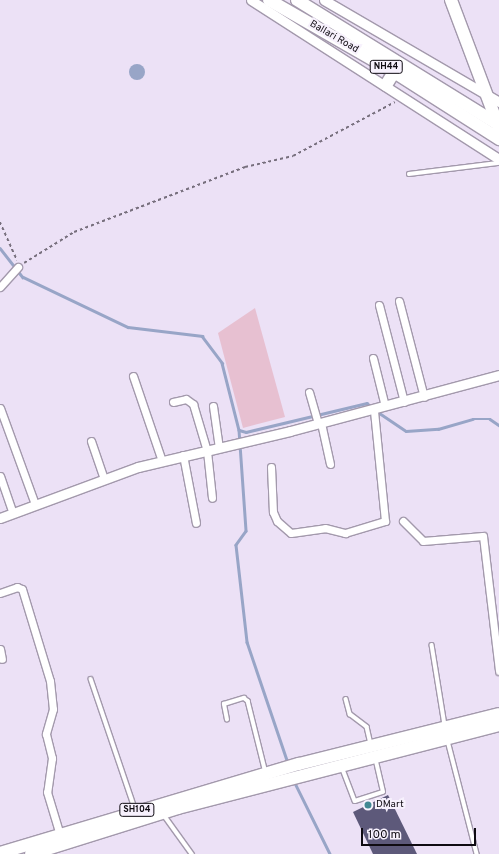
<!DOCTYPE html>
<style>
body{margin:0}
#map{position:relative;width:499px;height:854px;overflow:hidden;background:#ece1f6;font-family:Overpass,sans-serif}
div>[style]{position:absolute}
.green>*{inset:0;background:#e7c0d1}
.water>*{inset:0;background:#98a5c7}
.round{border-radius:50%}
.stream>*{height:2.5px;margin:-1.25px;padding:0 1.25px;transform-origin:1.25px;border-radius:1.25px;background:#98a5c7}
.building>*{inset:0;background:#5d597a}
.path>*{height:1.5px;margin-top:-0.75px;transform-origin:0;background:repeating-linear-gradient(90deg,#776f7d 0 3px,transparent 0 6px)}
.roads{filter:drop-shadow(1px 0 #a399ac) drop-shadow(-1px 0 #a399ac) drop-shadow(0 1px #a399ac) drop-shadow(0 -1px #a399ac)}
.service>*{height:3.5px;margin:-1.75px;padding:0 1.75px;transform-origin:1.75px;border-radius:1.75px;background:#fff}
.minor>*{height:7px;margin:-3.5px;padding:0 3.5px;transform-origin:3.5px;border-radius:3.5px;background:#fff}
.tertiary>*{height:9px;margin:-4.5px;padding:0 4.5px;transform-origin:4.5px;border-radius:4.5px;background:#fff}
.primary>*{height:12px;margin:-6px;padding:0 6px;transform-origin:6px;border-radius:6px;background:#fff}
.trunk>*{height:12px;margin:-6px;padding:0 6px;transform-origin:6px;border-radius:6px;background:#fff}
.dots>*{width:11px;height:11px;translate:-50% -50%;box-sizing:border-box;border:2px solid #f7f1fd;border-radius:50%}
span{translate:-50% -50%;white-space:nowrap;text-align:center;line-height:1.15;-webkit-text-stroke:4px #f7f1fd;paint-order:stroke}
.shield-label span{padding:1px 3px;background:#f7f1fd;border:1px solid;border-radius:3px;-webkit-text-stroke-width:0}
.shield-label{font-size:9px;color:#0f0b12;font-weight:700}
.street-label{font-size:10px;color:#0f0b12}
.poi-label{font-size:10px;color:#0f0b12}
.left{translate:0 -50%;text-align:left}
.scale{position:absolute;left:361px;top:828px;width:115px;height:18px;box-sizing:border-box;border:2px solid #0f0b12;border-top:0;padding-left:5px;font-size:12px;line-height:14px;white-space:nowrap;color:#0f0b12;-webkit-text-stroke:3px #f7f1fd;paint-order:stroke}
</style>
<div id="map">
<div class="green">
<i style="clip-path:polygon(255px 308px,285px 417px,243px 428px,218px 333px)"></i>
</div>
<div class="water">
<i class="round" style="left:129px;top:64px;width:16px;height:16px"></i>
</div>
<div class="stream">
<i style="left:0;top:248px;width:37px;rotate:52deg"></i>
<i style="left:23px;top:277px;width:116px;rotate:25.5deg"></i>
<i style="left:128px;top:327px;width:75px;rotate:6.9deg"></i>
<i style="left:202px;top:336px;width:34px;rotate:53deg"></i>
<i style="left:222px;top:363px;width:69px;rotate:75.8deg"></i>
<i style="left:239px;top:430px;width:7px;rotate:16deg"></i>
<i style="left:246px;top:432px;width:124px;rotate:-13.5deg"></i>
<i style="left:367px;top:403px;width:6px;rotate:45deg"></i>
<i style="left:375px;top:410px;width:37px;rotate:34deg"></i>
<i style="left:406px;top:431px;width:32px;rotate:-4deg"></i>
<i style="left:438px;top:429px;width:36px;rotate:-16deg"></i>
<i style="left:473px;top:419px;width:17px"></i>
<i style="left:490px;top:419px;width:11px;rotate:34deg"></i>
<i style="left:239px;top:430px;width:101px;rotate:86deg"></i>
<i style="left:246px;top:531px;width:17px;rotate:126deg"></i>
<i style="left:236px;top:545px;width:98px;rotate:83.5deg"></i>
<i style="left:247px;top:642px;width:128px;rotate:71.3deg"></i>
<i style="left:294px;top:781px;width:81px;rotate:63.7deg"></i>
</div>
<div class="building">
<i style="clip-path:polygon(388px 795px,417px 854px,373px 854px,353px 812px)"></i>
</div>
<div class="path">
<i style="left:0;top:222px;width:42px;rotate:65.9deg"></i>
<i style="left:24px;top:263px;width:59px;rotate:-31.8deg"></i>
<i style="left:74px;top:232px;width:183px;rotate:-20.8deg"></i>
<i style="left:245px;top:167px;width:49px;rotate:-12.9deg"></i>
<i style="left:293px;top:156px;width:115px;rotate:-27.9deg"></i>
</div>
<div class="roads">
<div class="service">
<i style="left:409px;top:174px;width:91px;rotate:-7deg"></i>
<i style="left:432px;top:645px;width:81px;rotate:80.8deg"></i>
<i style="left:91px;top:679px;width:139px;rotate:71.2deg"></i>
<i style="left:346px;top:699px;width:16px;rotate:75deg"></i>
<i style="left:350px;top:714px;width:21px;rotate:37deg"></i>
<i style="left:367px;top:727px;width:17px;rotate:77deg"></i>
<i style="left:227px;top:720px;width:16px;rotate:-101deg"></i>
<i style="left:224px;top:704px;width:21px;rotate:-17deg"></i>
<i style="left:244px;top:698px;width:5px;rotate:37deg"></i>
<i style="left:248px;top:701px;width:74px;rotate:76deg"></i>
<i style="left:448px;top:741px;width:117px;rotate:75.6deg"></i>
<i style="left:342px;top:767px;width:36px;rotate:69deg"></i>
<i style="left:355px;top:801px;width:29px;rotate:-18deg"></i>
<i style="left:383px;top:792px;width:35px;rotate:-103deg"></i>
<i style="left:164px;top:815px;width:48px;rotate:54.3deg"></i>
</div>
<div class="minor">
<i style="left:0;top:287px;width:27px;rotate:-48deg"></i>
<i style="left:399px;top:301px;width:99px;rotate:75.4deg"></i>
<i style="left:379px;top:305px;width:100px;rotate:75.5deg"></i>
<i style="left:373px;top:358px;width:49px;rotate:76deg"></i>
<i style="left:133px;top:376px;width:90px;rotate:71.2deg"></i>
<i style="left:309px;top:392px;width:32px;rotate:74deg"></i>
<i style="left:173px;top:402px;width:13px;rotate:-13deg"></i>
<i style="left:186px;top:399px;width:9px;rotate:36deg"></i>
<i style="left:193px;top:404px;width:49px;rotate:73.4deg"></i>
<i style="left:207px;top:451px;width:47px;rotate:83.9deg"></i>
<i style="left:213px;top:406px;width:42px;rotate:81.9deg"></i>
<i style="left:0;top:408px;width:102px;rotate:70deg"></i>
<i style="left:321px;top:423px;width:42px;rotate:77.6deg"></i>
<i style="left:91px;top:441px;width:40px;rotate:71.1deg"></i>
<i style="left:183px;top:455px;width:69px;rotate:79.2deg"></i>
<i style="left:271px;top:467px;width:45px;rotate:87.5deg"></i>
<i style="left:273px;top:512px;width:10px;rotate:66deg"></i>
<i style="left:277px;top:521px;width:18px;rotate:41deg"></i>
<i style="left:291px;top:533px;width:34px;rotate:-8deg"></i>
<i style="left:325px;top:528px;width:21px;rotate:14deg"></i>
<i style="left:345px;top:533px;width:42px;rotate:-16.7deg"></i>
<i style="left:385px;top:521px;width:112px;rotate:-95.7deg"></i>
<i style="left:0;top:476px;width:39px;rotate:71deg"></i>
<i style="left:403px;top:521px;width:28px;rotate:45deg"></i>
<i style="left:423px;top:541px;width:60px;rotate:-4.8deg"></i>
<i style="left:483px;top:536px;width:136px;rotate:83.2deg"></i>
<i style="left:0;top:593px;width:18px;rotate:-19deg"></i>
<i style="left:17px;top:587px;width:5px;rotate:22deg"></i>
<i style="left:22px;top:589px;width:96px;rotate:73.1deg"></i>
<i style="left:50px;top:681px;width:28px;rotate:84deg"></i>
<i style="left:53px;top:709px;width:26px;rotate:106deg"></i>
<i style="left:46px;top:734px;width:25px;rotate:76deg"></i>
<i style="left:52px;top:758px;width:34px;rotate:98deg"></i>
<i style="left:47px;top:792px;width:45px;rotate:73.2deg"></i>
<i style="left:0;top:649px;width:10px;rotate:79deg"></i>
</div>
<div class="tertiary">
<i style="left:251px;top:0;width:295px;rotate:32.7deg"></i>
<i style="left:324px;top:0;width:203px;rotate:30.2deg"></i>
<i style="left:0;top:518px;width:147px;rotate:-20.3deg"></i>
<i style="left:138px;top:467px;width:156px;rotate:-13.3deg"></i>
<i style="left:290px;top:431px;width:216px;rotate:-15deg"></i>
</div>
<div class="primary">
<i style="left:451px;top:0;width:137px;rotate:69.4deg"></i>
<i style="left:0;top:853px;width:312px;rotate:-16.6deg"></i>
<i style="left:299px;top:764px;width:206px;rotate:-14deg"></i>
<i style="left:31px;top:854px;width:154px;rotate:-17.4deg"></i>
<i style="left:178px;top:808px;width:332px;rotate:-14.5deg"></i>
</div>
<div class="trunk">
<i style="left:269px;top:0;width:144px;rotate:29.9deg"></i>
<i style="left:394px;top:72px;width:125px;rotate:32.5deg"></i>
<i style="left:297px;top:0;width:238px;rotate:31.7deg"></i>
<i style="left:386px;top:85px;width:15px;rotate:-58deg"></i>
</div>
</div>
<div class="dots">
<i style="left:368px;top:805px;background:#428893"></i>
</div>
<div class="shield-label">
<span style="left:386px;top:67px">NH44</span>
<span style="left:137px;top:810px">SH104</span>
</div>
<div class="street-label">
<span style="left:334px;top:37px;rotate:30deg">Ballari Road</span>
</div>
<div class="poi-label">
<span class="left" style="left:376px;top:805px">DMart</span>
</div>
<div class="scale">100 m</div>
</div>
